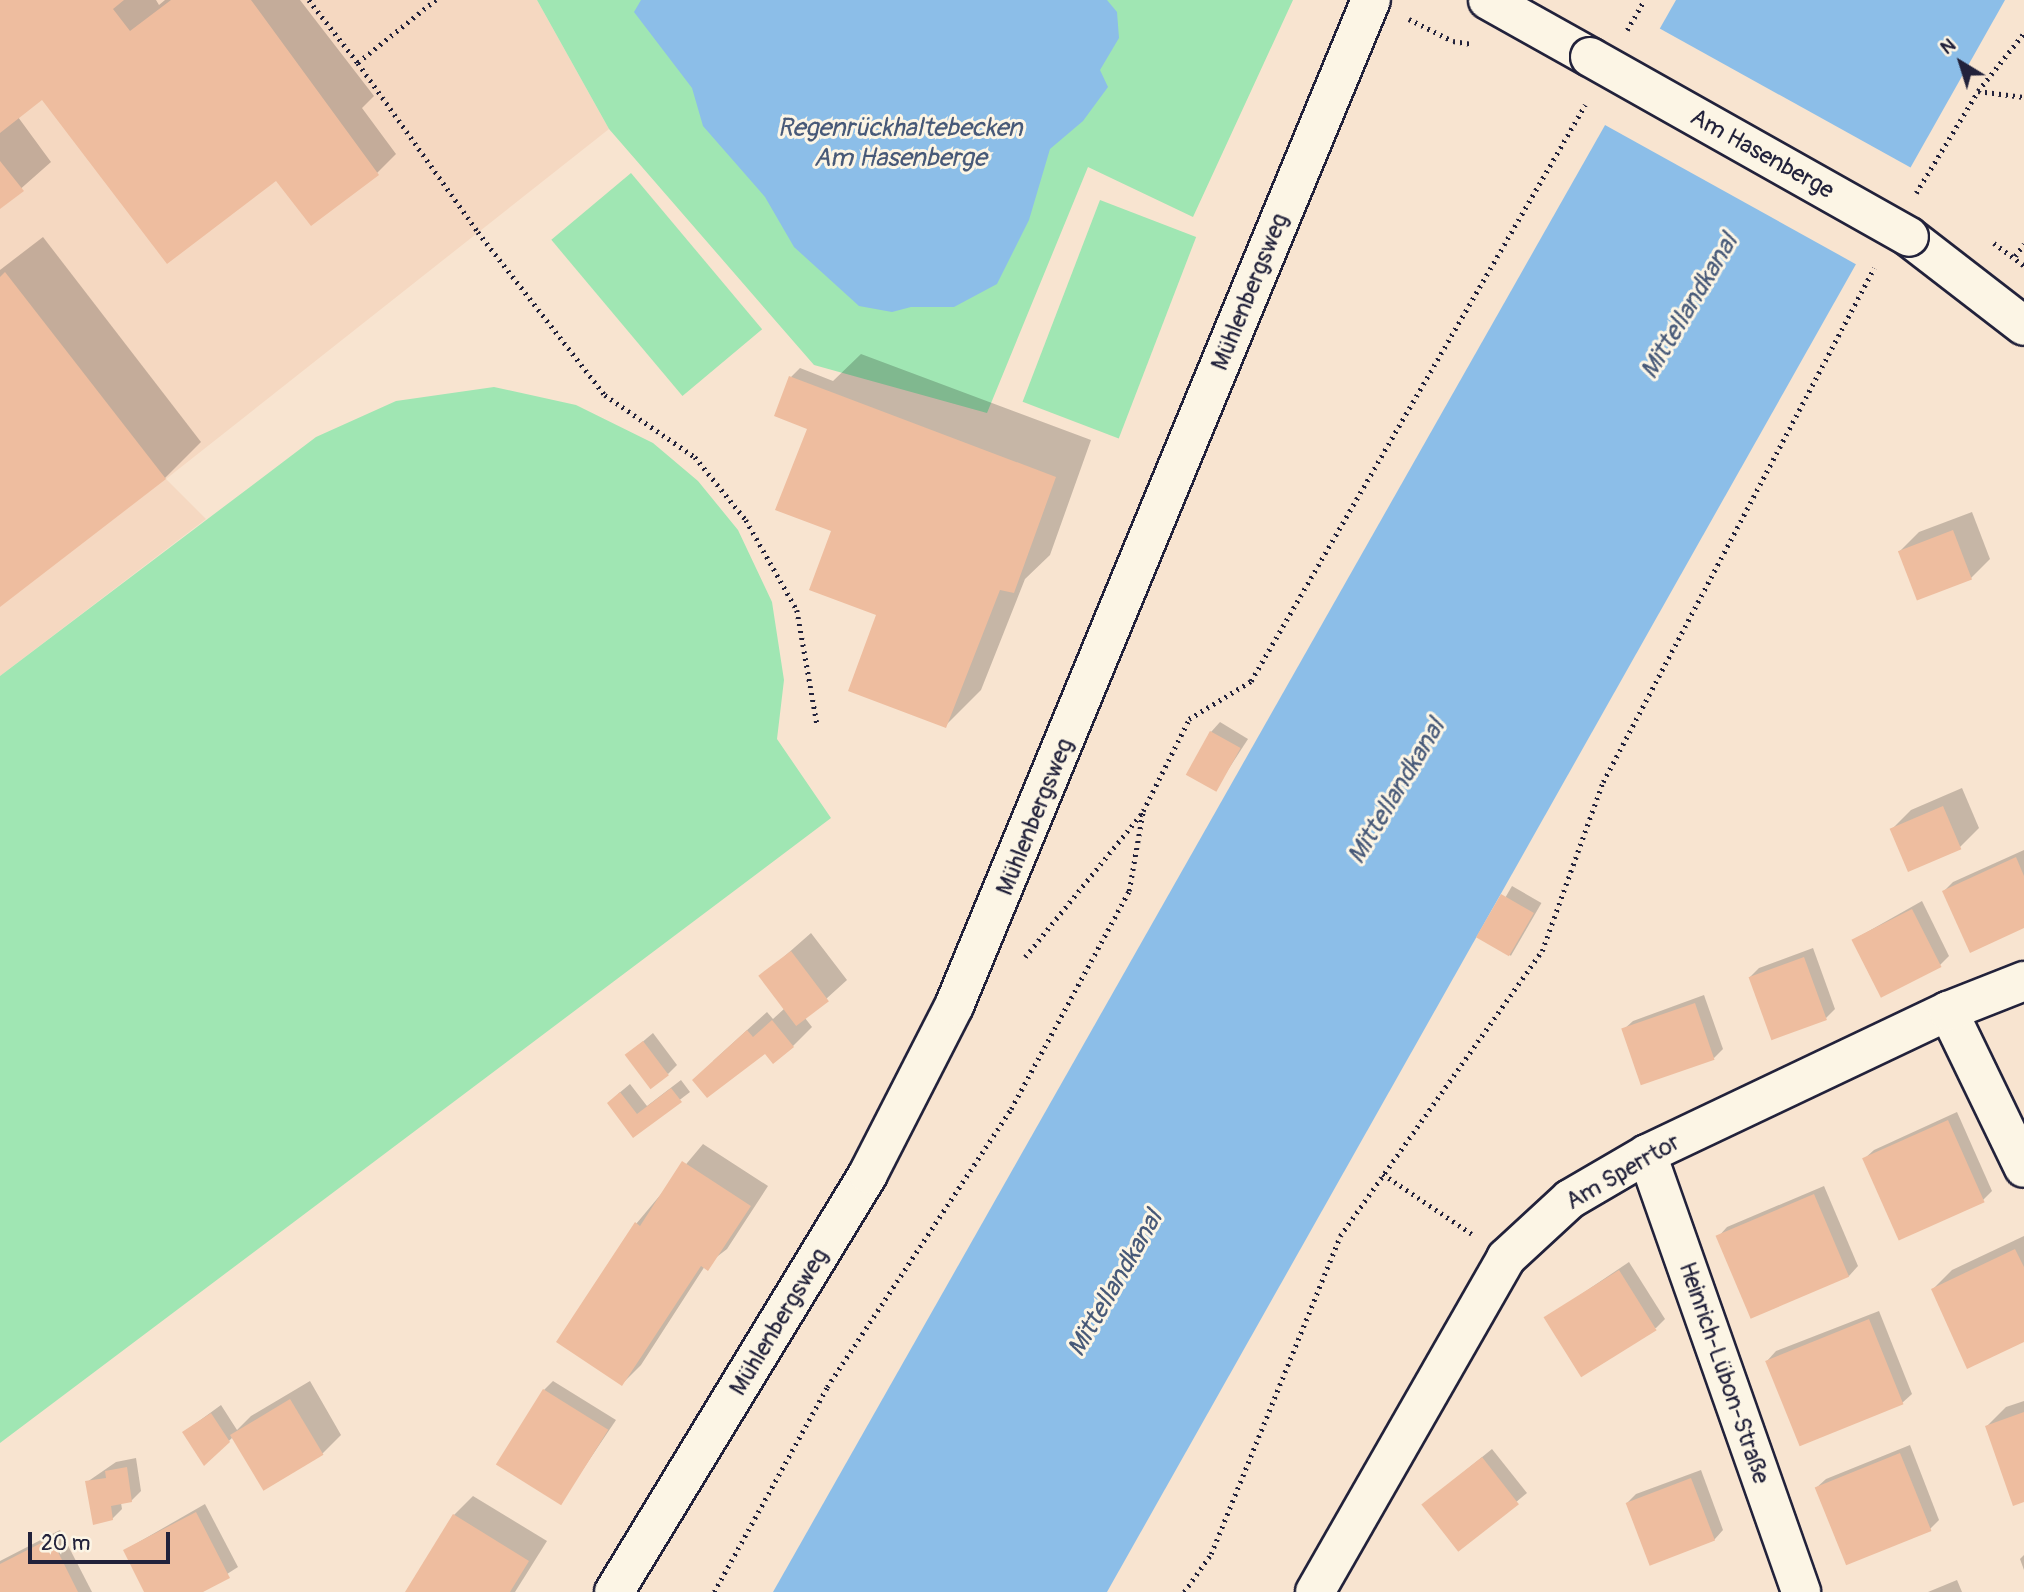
<!DOCTYPE html>
<meta charset="utf-8">
<style>
body{margin:0}
#map{position:relative;width:2024px;height:1592px;overflow:hidden;background:#f8e4d0;font-family:Pangolin,sans-serif}
div>[style]{position:absolute}
.built>*{inset:0;background:#f5d8c1}
.green>*{inset:0;background:#a0e6b3;transform-origin:0 0}
.water>*{inset:0;background:#8cbee8}
.pier>*{inset:0;background:#f8e4d0;transform-origin:0 0}
.shadow>*{inset:0;background:#0003;transform-origin:0 0}
.building>*{inset:0;background:#eebd9f;transform-origin:0 0}
.path>*{height:4.5px;margin-top:-2.25px;transform-origin:0;background:repeating-linear-gradient(90deg,#22223b 0 2px,transparent 0 7px)}
.roads{filter:drop-shadow(2px 0 #22223b) drop-shadow(-2px 0 #22223b) drop-shadow(0 2px #22223b) drop-shadow(0 -2px #22223b)}
.minor>*{height:38px;margin:-19px;padding:0 19px;transform-origin:19px;border-radius:19px;background:#fcf5e5}
.bridges{filter:drop-shadow(2px 0 #22223b) drop-shadow(-2px 0 #22223b) drop-shadow(0 2px #22223b) drop-shadow(0 -2px #22223b)}
.minor-bridge>*{height:38px;margin:-19px;padding:0 19px;transform-origin:19px;border-radius:19px;background:#fcf5e5}
span{translate:-50% -50%;white-space:nowrap;text-align:center;line-height:1.15;-webkit-text-stroke:6px #fcf5e5;paint-order:stroke}
.street-label{font-size:24px;color:#22223b}
.water-label{font-size:26px;color:#475978;font-style:italic}
.north{position:absolute;left:1926px;top:28px;width:70px;height:70px;-webkit-text-stroke:5px #fcf5e5;paint-order:stroke;rotate:322deg;font-size:19px;font-weight:700;line-height:28px;text-align:center;color:#22223b}
.north::after{content:'';display:block;margin:auto;width:24px;height:32px;background:#22223b;clip-path:polygon(50% 0,100% 100%,50% 72%,0 100%)}
.scale{position:absolute;left:28px;top:1532px;width:142px;height:32px;box-sizing:border-box;border:4px solid #22223b;border-top:0;padding-left:9px;font-size:21px;line-height:24px;white-space:nowrap;color:#22223b;-webkit-text-stroke:5px #fcf5e5;paint-order:stroke}
</style>
<div id="map">
<div class="built">
<i style="clip-path:polygon(0 0,537px 0,609px 129px,166px 479px,206px 519px,0 676px)"></i>
</div>
<div class="green">
<i style="clip-path:polygon(537px 0,1293px 0,1193px 217px,1088px 167px,987px 413px,814px 365px,609px 129px)"></i>
<i style="left:631px;top:173px;width:204px;height:104px;rotate:50deg"></i>
<i style="left:1100px;top:200px;width:103px;height:216px;rotate:21deg"></i>
<i style="clip-path:polygon(494px 387px,576px 405px,653px 443px,698px 481px,738px 530px,772px 602px,784px 680px,777px 739px,831px 818px,0 1443px,0 676px,316px 437px,396px 401px)"></i>
</div>
<div class="water">
<i style="clip-path:polygon(641px 0,1107px 0,1117px 12px,1119px 38px,1100px 70px,1108px 87px,1083px 121px,1050px 149px,1029px 220px,997px 284px,954px 307px,911px 307px,892px 312px,859px 306px,794px 247px,765px 197px,703px 126px,692px 88px,634px 12px)"></i>
<i style="clip-path:polygon(1676px 0,2005px 0,1107px 1592px,773px 1592px)"></i>
</div>
<div class="pier">
<i style="left:1657px;top:27px;width:293px;height:111px;rotate:29deg"></i>
</div>
<div class="shadow">
<i style="clip-path:polygon(0 0,156px 0,159px 5px,165px 0,300px 0,374px 96px,362px 108px,396px 154px,377px 173px,278px 181px,42px 98px,18px 117px,51px 162px,0 207px)"></i>
<i style="clip-path:polygon(43px 237px,201px 442px,165px 478px,0 605px,0 270px)"></i>
<i style="clip-path:polygon(861px 354px,1091px 440px,1050px 555px,1025px 579px,981px 690px,945px 726px,833px 530px,809px 428px,791px 377px,800px 368px,833px 381px)"></i>
<i style="clip-path:polygon(1972px 512px,1990px 559px,1971px 578px,1900px 551px,1919px 532px)"></i>
<i style="clip-path:polygon(1220px 722px,1248px 739px,1215px 790px,1211px 732px)"></i>
<i style="clip-path:polygon(1962px 788px,1979px 828px,1960px 847px,1892px 829px,1911px 810px)"></i>
<i style="clip-path:polygon(2024px 850px,2024px 926px,1944px 891px,1953px 882px)"></i>
<i style="left:1512px;top:886px;width:34px;height:61px;rotate:30deg"></i>
<i style="clip-path:polygon(1922px 901px,1949px 956px,1940px 965px,1853px 940px)"></i>
<i style="clip-path:polygon(811px 933px,847px 980px,805px 1018px,812px 1027px,793px 1046px,713px 1061px,767px 1012px,773px 1019px,785px 1008px,761px 977px)"></i>
<i style="clip-path:polygon(1813px 948px,1835px 1009px,1826px 1018px,1750px 977px,1759px 968px)"></i>
<i style="clip-path:polygon(1704px 995px,1723px 1049px,1714px 1058px,1623px 1030px,1633px 1021px)"></i>
<i style="clip-path:polygon(653px 1033px,677px 1065px,668px 1074px,627px 1055px)"></i>
<i style="clip-path:polygon(681px 1080px,690px 1092px,633px 1136px,618px 1094px,630px 1084px,647px 1106px)"></i>
<i style="clip-path:polygon(1957px 1112px,1992px 1191px,1983px 1200px,1864px 1159px,1874px 1150px)"></i>
<i style="clip-path:polygon(703px 1144px,768px 1186px,727px 1249px,705px 1266px,641px 1365px,622px 1384px,636px 1224px)"></i>
<i style="clip-path:polygon(1824px 1186px,1858px 1266px,1849px 1276px,1718px 1237px,1727px 1227px)"></i>
<i style="clip-path:polygon(2024px 1236px,2024px 1340px,1933px 1289px,1952px 1270px)"></i>
<i style="clip-path:polygon(1629px 1262px,1665px 1319px,1656px 1328px,1546px 1318px)"></i>
<i style="clip-path:polygon(1879px 1311px,1912px 1394px,1902px 1403px,1801px 1445px,1767px 1361px,1776px 1351px)"></i>
<i style="clip-path:polygon(310px 1381px,341px 1435px,322px 1454px,233px 1437px,205px 1464px,184px 1432px,221px 1405px,237px 1430px,251px 1416px)"></i>
<i style="clip-path:polygon(553px 1381px,616px 1420px,561px 1502px,544px 1390px)"></i>
<i style="clip-path:polygon(2024px 1401px,2024px 1500px,1987px 1426px,2006px 1407px)"></i>
<i style="clip-path:polygon(1910px 1445px,1939px 1520px,1930px 1529px,1816px 1488px,1826px 1479px)"></i>
<i style="clip-path:polygon(1492px 1449px,1527px 1493px,1460px 1549px,1434px 1496px)"></i>
<i style="clip-path:polygon(136px 1458px,141px 1491px,131px 1501px,121px 1503px,122px 1509px,112px 1519px,87px 1482px,116px 1462px)"></i>
<i style="clip-path:polygon(1701px 1470px,1723px 1530px,1714px 1540px,1627px 1503px,1636px 1494px)"></i>
<i style="clip-path:polygon(473px 1496px,547px 1541px,515px 1592px,407px 1592px,454px 1515px)"></i>
<i style="clip-path:polygon(205px 1504px,238px 1567px,199px 1592px,146px 1592px,125px 1550px)"></i>
<i style="clip-path:polygon(60px 1530px,92px 1592px,0 1592px,0 1561px)"></i>
<i style="clip-path:polygon(2024px 1555px,2024px 1570px,2020px 1559px)"></i>
<i style="clip-path:polygon(1957px 1580px,1962px 1592px,1928px 1592px)"></i>
</div>
<div class="building">
<i style="clip-path:polygon(0 0,124px 0,113px 9px,130px 31px,171px 0,251px 0,379px 175px,311px 226px,276px 181px,167px 264px,42px 100px,0 133px)"></i>
<i style="clip-path:polygon(0 161px,24px 191px,0 209px)"></i>
<i style="clip-path:polygon(5px 272px,166px 479px,0 607px,0 277px)"></i>
<i style="clip-path:polygon(789px 376px,1056px 477px,1014px 593px,1000px 590px,946px 728px,848px 691px,876px 615px,809px 590px,831px 531px,775px 510px,807px 429px,774px 416px)"></i>
<i style="left:1953px;top:530px;width:53px;height:59px;rotate:69deg"></i>
<i style="left:1210px;top:731px;width:35px;height:50px;rotate:29deg"></i>
<i style="left:1943px;top:806px;width:47px;height:58px;rotate:67deg"></i>
<i style="clip-path:polygon(2016px 857px,2024px 876px,2024px 928px,1970px 953px,1942px 891px)"></i>
<i style="left:1501px;top:894px;width:38px;height:50px;rotate:30deg"></i>
<i style="left:1912px;top:909px;width:65px;height:68px;rotate:63deg"></i>
<i style="left:791px;top:951px;width:63px;height:41px;rotate:53deg"></i>
<i style="left:1804px;top:957px;width:67px;height:59px;rotate:70deg"></i>
<i style="left:1695px;top:1003px;width:60px;height:78px;rotate:71deg"></i>
<i style="clip-path:polygon(772px 1020px,794px 1047px,773px 1064px,765px 1054px,707px 1098px,692px 1080px,747px 1030px,753px 1037px)"></i>
<i style="left:643px;top:1041px;width:43px;height:23px;rotate:53deg"></i>
<i style="clip-path:polygon(671px 1088px,682px 1102px,633px 1138px,607px 1103px,620px 1092px,637px 1114px)"></i>
<i style="left:1948px;top:1120px;width:90px;height:94px;rotate:66deg"></i>
<i style="clip-path:polygon(682px 1161px,751px 1206px,708px 1271px,701px 1266px,622px 1386px,556px 1342px,635px 1222px,640px 1226px)"></i>
<i style="left:1814px;top:1194px;width:90px;height:107px;rotate:67deg"></i>
<i style="clip-path:polygon(2015px 1249px,2024px 1267px,2024px 1342px,1967px 1369px,1931px 1289px)"></i>
<i style="left:1619px;top:1270px;width:71px;height:89px;rotate:58deg"></i>
<i style="left:1869px;top:1319px;width:92px;height:112px;rotate:68deg"></i>
<i style="left:543px;top:1389px;width:77px;height:89px;rotate:32deg"></i>
<i style="left:290px;top:1399px;width:65px;height:70px;rotate:59deg"></i>
<i style="clip-path:polygon(2024px 1412px,2024px 1502px,2013px 1506px,1985px 1426px)"></i>
<i style="clip-path:polygon(211px 1413px,230px 1442px,204px 1466px,182px 1432px)"></i>
<i style="left:1900px;top:1453px;width:84px;height:92px;rotate:68deg"></i>
<i style="left:1482px;top:1457px;width:60px;height:77px;rotate:52deg"></i>
<i style="clip-path:polygon(127px 1467px,132px 1502px,111px 1506px,113px 1520px,93px 1525px,85px 1481px,106px 1478px,105px 1471px)"></i>
<i style="left:1691px;top:1478px;width:67px;height:70px;rotate:69deg"></i>
<i style="clip-path:polygon(196px 1512px,230px 1578px,203px 1592px,144px 1592px,123px 1550px)"></i>
<i style="clip-path:polygon(453px 1514px,529px 1561px,510px 1592px,405px 1592px)"></i>
<i style="clip-path:polygon(51px 1538px,78px 1592px,0 1592px,0 1564px)"></i>
</div>
<div class="path">
<i style="left:309px;top:0;width:80px;rotate:52.1deg"></i>
<i style="left:436px;top:0;width:100px;rotate:141.1deg"></i>
<i style="left:358px;top:63px;width:207px;rotate:54.6deg"></i>
<i style="left:478px;top:232px;width:207px;rotate:52.1deg"></i>
<i style="left:605px;top:395px;width:109px;rotate:34.6deg"></i>
<i style="left:695px;top:457px;width:81px;rotate:51deg"></i>
<i style="left:746px;top:520px;width:103px;rotate:60.5deg"></i>
<i style="left:797px;top:610px;width:115px;rotate:80deg"></i>
<i style="left:1409px;top:19px;width:49px;rotate:26.6deg"></i>
<i style="left:1453px;top:41px;width:19px;rotate:9deg"></i>
<i style="left:1627px;top:30px;width:34px;rotate:-60deg"></i>
<i style="left:1978px;top:91px;width:46px;rotate:7.4deg"></i>
<i style="left:1916px;top:193px;width:119px;rotate:-58.7deg"></i>
<i style="left:1978px;top:91px;width:74px;rotate:-51.6deg"></i>
<i style="left:1994px;top:243px;width:38px;rotate:37deg"></i>
<i style="left:2015px;top:256px;width:15px;rotate:-53deg"></i>
<i style="left:1025px;top:957px;width:187px;rotate:-50.9deg"></i>
<i style="left:1383px;top:1174px;width:107px;rotate:34deg"></i>
<i style="left:714px;top:1592px;width:234px;rotate:-61.1deg"></i>
<i style="left:827px;top:1387px;width:333px;rotate:-56.5deg"></i>
<i style="left:1011px;top:1109px;width:248px;rotate:-61.6deg"></i>
<i style="left:1129px;top:891px;width:81px;rotate:-80.1deg"></i>
<i style="left:1143px;top:811px;width:103px;rotate:-63.4deg"></i>
<i style="left:1189px;top:719px;width:73px;rotate:-31.5deg"></i>
<i style="left:1251px;top:681px;width:666px;rotate:-59.89deg"></i>
<i style="left:1184px;top:1592px;width:47px;rotate:-54.6deg"></i>
<i style="left:1211px;top:1554px;width:343px;rotate:-67.9deg"></i>
<i style="left:1340px;top:1236px;width:349px;rotate:-54.7deg"></i>
<i style="left:1542px;top:951px;width:180px;rotate:-70.2deg"></i>
<i style="left:1603px;top:782px;width:581px;rotate:-62.2deg"></i>
</div>
<div class="roads">
<div class="minor">
<i style="left:1488px;top:0;width:117px;rotate:29.2deg"></i>
<i style="left:1909px;top:237px;width:145px;rotate:37.7deg"></i>
<i style="left:1948px;top:1011px;width:174px;rotate:64.2deg"></i>
<i style="left:1647px;top:1154px;width:464px;rotate:70.6deg"></i>
<i style="left:614px;top:1592px;width:489px;rotate:-58.7deg"></i>
<i style="left:868px;top:1174px;width:189px;rotate:-62.9deg"></i>
<i style="left:954px;top:1006px;width:1089px;rotate:-67.49deg"></i>
<i style="left:1315px;top:1592px;width:385px;rotate:-60.2deg"></i>
<i style="left:1506px;top:1258px;width:87px;rotate:-42.7deg"></i>
<i style="left:1570px;top:1199px;width:89px;rotate:-30.3deg"></i>
<i style="left:1647px;top:1154px;width:333px;rotate:-25.4deg"></i>
<i style="left:1948px;top:1011px;width:82px;rotate:-21.5deg"></i>
</div>
</div>
<div class="bridges">
<div class="minor-bridge">
<i style="left:1590px;top:57px;width:366px;rotate:29.4deg"></i>
</div>
</div>
<div class="street-label">
<span style="left:1762px;top:154px;rotate:29deg">Am Hasenberge</span>
<span style="left:1250px;top:292px;rotate:-68deg">Mühlenbergsweg</span>
<span style="left:1035px;top:817px;rotate:-68deg">Mühlenbergsweg</span>
<span style="left:1623px;top:1172px;rotate:-30deg">Am Sperrtor</span>
<span style="left:779px;top:1322px;rotate:-59deg">Mühlenbergsweg</span>
<span style="left:1724px;top:1373px;rotate:71deg">Heinrich-Lübon-Straße</span>
</div>
<div class="water-label">
<span style="left:900px;top:144px">Regenrückhaltebecken<br>Am Hasenberge</span>
<span style="left:1690px;top:307px;rotate:-59deg">Mittellandkanal</span>
<span style="left:1397px;top:792px;rotate:-59deg">Mittellandkanal</span>
<span style="left:1116px;top:1284px;rotate:-60deg">Mittellandkanal</span>
</div>
<div class="north">N</div>
<div class="scale">20 m</div>
</div>
